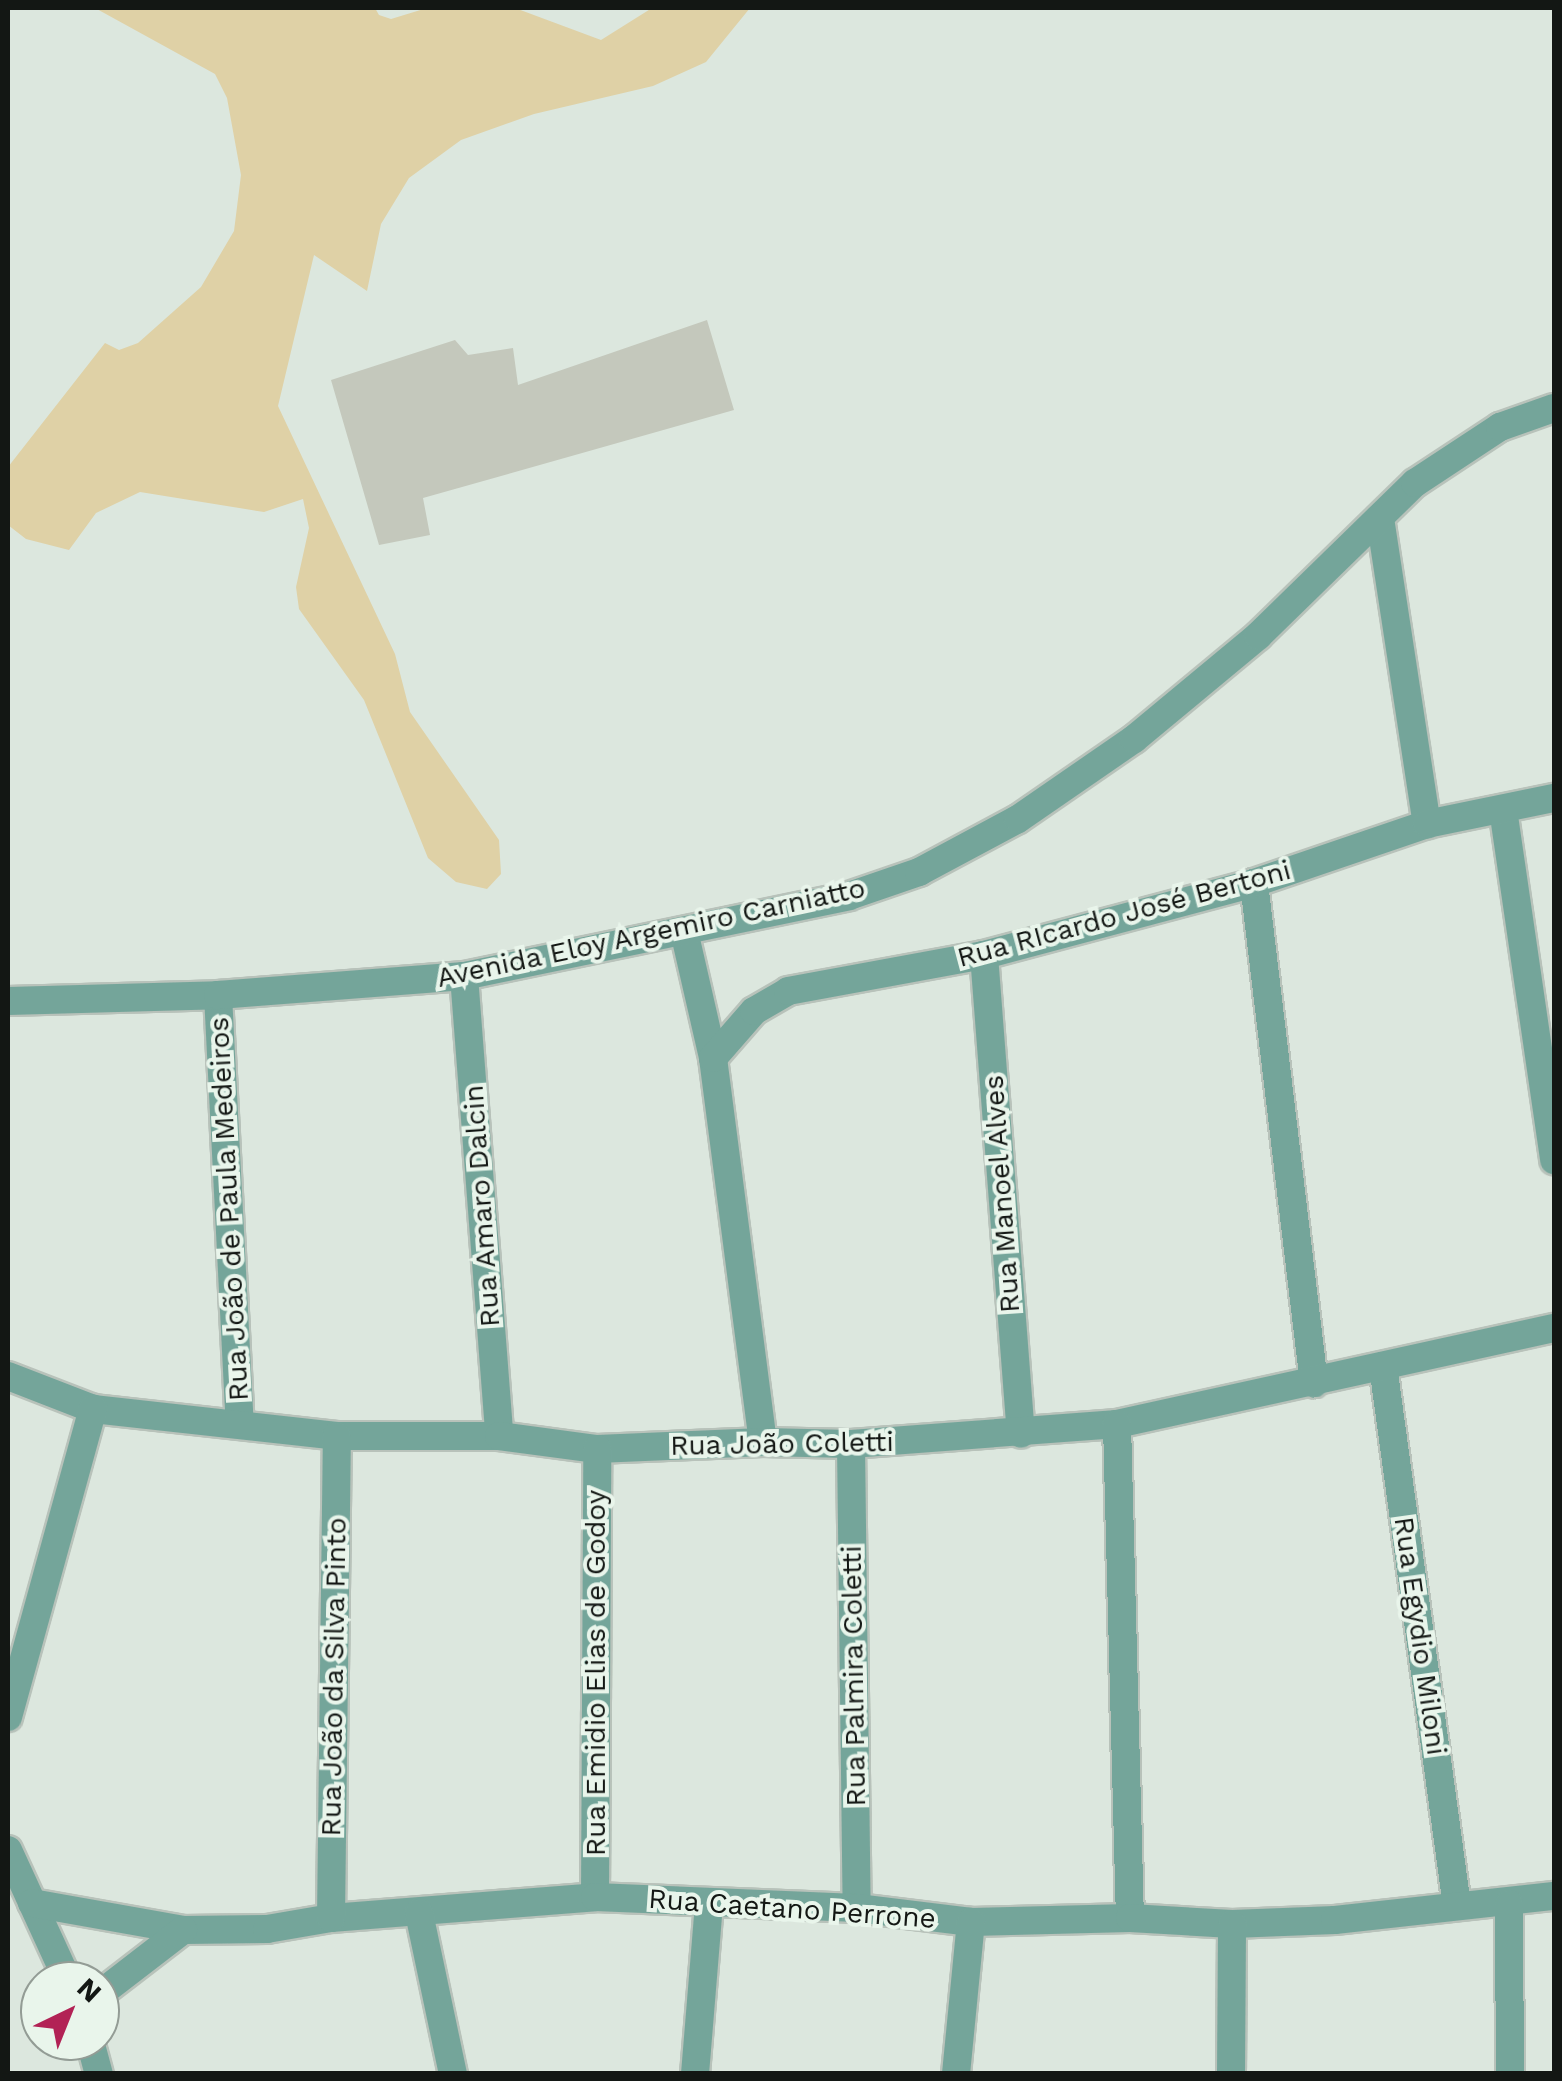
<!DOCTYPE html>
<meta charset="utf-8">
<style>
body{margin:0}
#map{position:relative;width:1562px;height:2081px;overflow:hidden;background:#dce7de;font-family:"Work Sans",sans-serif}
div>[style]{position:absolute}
.green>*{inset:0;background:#dfd1a6}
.building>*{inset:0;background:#c4c8bc}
.roads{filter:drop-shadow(2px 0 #b8c2ba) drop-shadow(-2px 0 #b8c2ba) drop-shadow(0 2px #b8c2ba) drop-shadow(0 -2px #b8c2ba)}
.minor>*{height:28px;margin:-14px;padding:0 14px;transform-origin:14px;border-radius:14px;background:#74a59a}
.tertiary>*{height:28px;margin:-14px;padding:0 14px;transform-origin:14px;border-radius:14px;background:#74a59a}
span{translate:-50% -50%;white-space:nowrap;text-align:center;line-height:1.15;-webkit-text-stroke:8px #e9f5eb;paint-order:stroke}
.street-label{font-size:28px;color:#131714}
.frame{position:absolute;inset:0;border:10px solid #131714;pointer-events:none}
.north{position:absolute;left:20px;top:1961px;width:100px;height:100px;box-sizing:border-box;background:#e9f5eb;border:2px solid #939c95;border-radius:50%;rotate:43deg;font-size:28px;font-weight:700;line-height:40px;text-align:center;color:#131714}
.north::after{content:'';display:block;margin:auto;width:35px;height:45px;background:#b22255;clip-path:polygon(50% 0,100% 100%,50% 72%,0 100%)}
</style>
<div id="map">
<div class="green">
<i style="clip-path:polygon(95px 8px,375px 8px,379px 15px,391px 19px,427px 8px,515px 8px,601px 40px,652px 8px,750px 8px,706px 62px,653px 86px,534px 114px,461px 140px,409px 178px,381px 224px,367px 291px,314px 255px,278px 406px,395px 654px,410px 712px,499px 840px,501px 874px,487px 889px,456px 882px,428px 858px,364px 700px,299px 609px,296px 587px,309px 528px,303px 499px,264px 512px,140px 492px,96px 513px,69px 550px,26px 539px,8px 525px,8px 467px,105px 343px,119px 350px,138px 343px,201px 287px,234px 231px,241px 175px,227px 98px,215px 74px)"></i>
</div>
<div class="building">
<i style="clip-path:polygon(707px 320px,734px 410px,423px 498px,430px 535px,379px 545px,331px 380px,455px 340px,468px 355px,513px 348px,518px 385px)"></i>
</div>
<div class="roads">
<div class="minor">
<i style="left:1380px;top:518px;width:310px;rotate:81.3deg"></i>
<i style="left:1503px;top:809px;width:355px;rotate:81.7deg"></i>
<i style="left:1254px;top:883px;width:504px;rotate:83.16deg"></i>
<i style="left:684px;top:931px;width:130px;rotate:77.1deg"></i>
<i style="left:713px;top:1058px;width:387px;rotate:82.6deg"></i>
<i style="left:984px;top:955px;width:480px;rotate:85.6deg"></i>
<i style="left:464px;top:976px;width:461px;rotate:85.6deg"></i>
<i style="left:218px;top:995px;width:428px;rotate:87.1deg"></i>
<i style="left:713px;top:1058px;width:62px;rotate:-48.9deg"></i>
<i style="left:754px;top:1011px;width:39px;rotate:-30deg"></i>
<i style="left:788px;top:991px;width:199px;rotate:-10.4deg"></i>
<i style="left:984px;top:955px;width:279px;rotate:-14.9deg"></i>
<i style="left:1254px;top:883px;width:183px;rotate:-18.8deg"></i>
<i style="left:1427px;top:824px;width:130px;rotate:-11.6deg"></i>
<i style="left:1383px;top:1366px;width:545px;rotate:82.2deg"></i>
<i style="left:8px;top:1376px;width:91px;rotate:21.2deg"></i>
<i style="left:93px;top:1409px;width:245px;rotate:6.3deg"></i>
<i style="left:337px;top:1436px;width:162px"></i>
<i style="left:499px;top:1436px;width:99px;rotate:7.6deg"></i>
<i style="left:597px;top:1449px;width:166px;rotate:-2.4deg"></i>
<i style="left:763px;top:1442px;width:88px;rotate:1.3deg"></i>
<i style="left:851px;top:1444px;width:267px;rotate:-4.3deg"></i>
<i style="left:1117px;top:1424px;width:447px;rotate:-12.4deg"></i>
<i style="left:1117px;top:1424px;width:494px;rotate:88.5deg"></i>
<i style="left:851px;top:1444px;width:464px;rotate:89.3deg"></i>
<i style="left:8px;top:1717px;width:320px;rotate:-74.6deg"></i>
<i style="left:8px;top:1850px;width:144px;rotate:65.4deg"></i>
<i style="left:595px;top:1897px;width:448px;rotate:-89.7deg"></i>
<i style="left:32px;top:1903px;width:153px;rotate:10.1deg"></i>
<i style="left:183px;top:1930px;width:84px;rotate:-0.7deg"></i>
<i style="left:267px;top:1929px;width:65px;rotate:-9.8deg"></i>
<i style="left:331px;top:1918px;width:265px;rotate:-4.5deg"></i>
<i style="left:595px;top:1897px;width:262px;rotate:2.4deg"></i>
<i style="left:857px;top:1908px;width:115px;rotate:7deg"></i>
<i style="left:971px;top:1922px;width:159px;rotate:-1.4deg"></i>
<i style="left:1130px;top:1918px;width:102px;rotate:3.4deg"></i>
<i style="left:1232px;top:1924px;width:103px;rotate:-2.2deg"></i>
<i style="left:1335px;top:1920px;width:220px;rotate:-6.3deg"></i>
<i style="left:1509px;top:1904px;width:170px;rotate:89.7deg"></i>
<i style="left:419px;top:1913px;width:165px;rotate:78.1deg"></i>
<i style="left:331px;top:1918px;width:482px;rotate:-89.3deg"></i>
<i style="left:100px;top:1994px;width:105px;rotate:-37.6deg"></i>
<i style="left:90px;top:2041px;width:34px;rotate:75deg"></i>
<i style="left:695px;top:2074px;width:172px;rotate:-85.3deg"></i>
<i style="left:956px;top:2074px;width:153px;rotate:-84.4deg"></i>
<i style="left:1231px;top:2074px;width:150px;rotate:-89.6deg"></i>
</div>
<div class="tertiary">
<i style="left:8px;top:1001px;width:210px;rotate:-1.6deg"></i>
<i style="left:218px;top:995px;width:247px;rotate:-4.4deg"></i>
<i style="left:464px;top:976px;width:393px;rotate:-11.7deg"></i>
<i style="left:849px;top:896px;width:74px;rotate:-18.9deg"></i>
<i style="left:919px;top:872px;width:112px;rotate:-28.2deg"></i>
<i style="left:1018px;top:819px;width:141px;rotate:-34.6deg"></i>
<i style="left:1134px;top:739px;width:161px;rotate:-39.7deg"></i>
<i style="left:1258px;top:636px;width:219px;rotate:-44.3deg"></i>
<i style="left:1415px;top:483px;width:102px;rotate:-33.4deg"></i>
<i style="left:1500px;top:427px;width:57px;rotate:-19.4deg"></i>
</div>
</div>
<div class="street-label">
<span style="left:1124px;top:914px;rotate:-15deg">Rua RIcardo José Bertoni</span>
<span style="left:651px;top:933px;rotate:-12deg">Avenida Eloy Argemiro Carniatto</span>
<span style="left:1002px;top:1194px;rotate:-94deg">Rua Manoel Alves</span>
<span style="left:482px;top:1206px;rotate:-94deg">Rua Amaro Dalcin</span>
<span style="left:229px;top:1209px;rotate:-93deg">Rua João de Paula Medeiros</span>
<span style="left:782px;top:1444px;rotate:-1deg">Rua João Coletti</span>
<span style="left:1420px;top:1636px;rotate:82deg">Rua Egydio Miloni</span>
<span style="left:596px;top:1673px;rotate:-90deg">Rua Emidio Elias de Godoy</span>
<span style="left:854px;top:1676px;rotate:-91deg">Rua Palmira Coletti</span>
<span style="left:334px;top:1677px;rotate:-89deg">Rua João da Silva Pinto</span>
<span style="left:792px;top:1909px;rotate:4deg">Rua Caetano Perrone</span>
</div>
<div class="frame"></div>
<div class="north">N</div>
</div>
